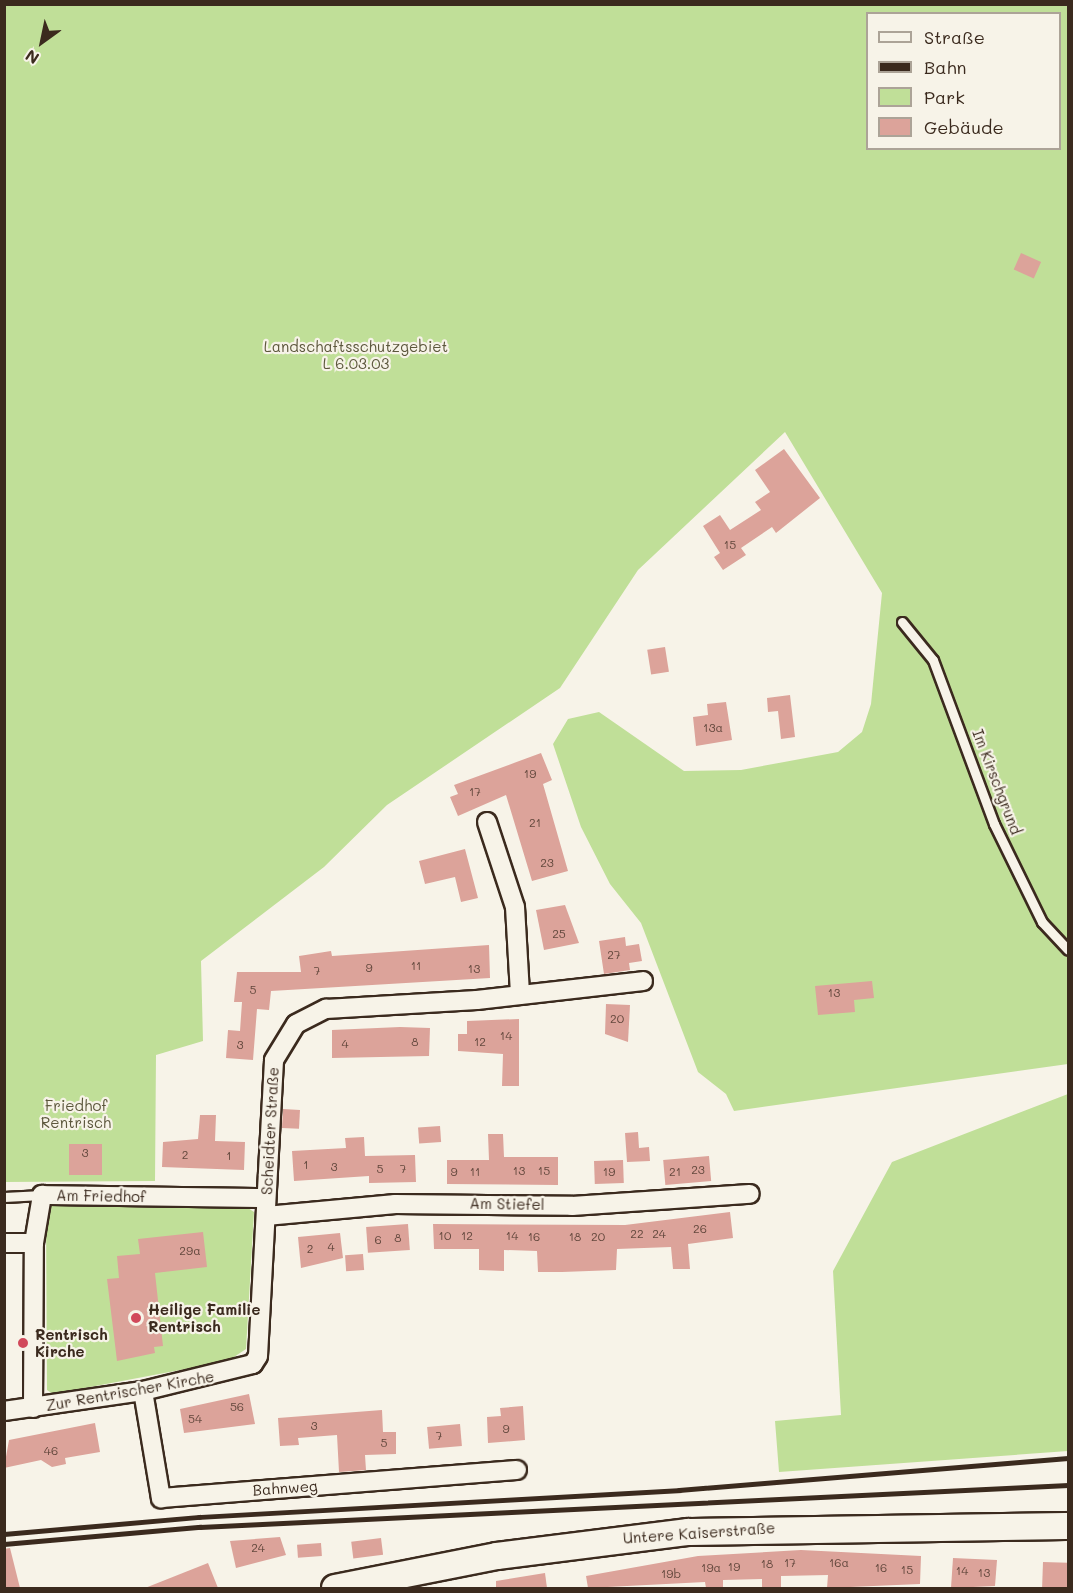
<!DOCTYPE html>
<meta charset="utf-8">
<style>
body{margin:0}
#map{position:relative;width:1073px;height:1593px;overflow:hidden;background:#f7f3e8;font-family:Mali,sans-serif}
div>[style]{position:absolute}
.green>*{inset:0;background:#c0df98}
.building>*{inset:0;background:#dca39a;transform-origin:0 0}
.roads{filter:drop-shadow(2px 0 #3b2a1e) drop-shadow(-2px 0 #3b2a1e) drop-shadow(0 2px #3b2a1e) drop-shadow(0 -2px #3b2a1e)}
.lane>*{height:9px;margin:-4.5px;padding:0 4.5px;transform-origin:4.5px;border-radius:4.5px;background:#f7f3e8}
.street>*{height:18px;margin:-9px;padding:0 9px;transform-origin:9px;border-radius:9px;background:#f7f3e8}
.secondary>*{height:26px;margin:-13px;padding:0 13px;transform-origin:13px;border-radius:13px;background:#f7f3e8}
.rail>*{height:4.5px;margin:-2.25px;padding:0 2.25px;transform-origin:2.25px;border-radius:2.25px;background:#3b2a1e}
.dots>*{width:16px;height:16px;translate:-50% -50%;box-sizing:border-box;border:3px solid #f7f3e8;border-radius:50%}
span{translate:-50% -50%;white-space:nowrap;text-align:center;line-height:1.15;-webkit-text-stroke:4.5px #f7f3e8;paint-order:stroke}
.number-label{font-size:12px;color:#63483d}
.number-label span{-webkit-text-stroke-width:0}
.park-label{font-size:15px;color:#5c573c}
.street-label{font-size:15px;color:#3b2a1e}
.poi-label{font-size:15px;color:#3b2a1e;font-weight:700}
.left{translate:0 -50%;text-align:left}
.frame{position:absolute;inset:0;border:6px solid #3b2a1e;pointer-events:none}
.legend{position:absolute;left:866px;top:12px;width:195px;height:138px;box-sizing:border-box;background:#f7f3e8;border:2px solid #aca397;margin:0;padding:8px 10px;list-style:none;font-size:18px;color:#3b2a1e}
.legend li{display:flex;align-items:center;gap:12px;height:30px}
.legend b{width:30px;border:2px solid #aca397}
.north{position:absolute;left:12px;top:12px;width:60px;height:60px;-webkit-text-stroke:4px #f7f3e8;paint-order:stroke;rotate:213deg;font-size:16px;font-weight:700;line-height:24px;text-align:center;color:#3b2a1e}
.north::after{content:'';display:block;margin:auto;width:21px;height:27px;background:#3b2a1e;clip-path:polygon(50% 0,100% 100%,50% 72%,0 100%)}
</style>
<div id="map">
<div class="green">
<i style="clip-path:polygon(evenodd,4px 5px,1068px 5px,1068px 1064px,734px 1111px,726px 1094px,698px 1072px,641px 923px,610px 884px,581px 827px,553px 744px,568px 719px,599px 712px,684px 771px,741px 770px,838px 752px,862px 732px,871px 704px,882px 593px,785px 432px,638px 570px,560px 688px,387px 805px,324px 867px,201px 961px,203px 1041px,156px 1055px,155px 1181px,5px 1182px,4px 5px,868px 14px,1060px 14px,1060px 148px,868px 148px,868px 14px)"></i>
<i style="clip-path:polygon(1068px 1094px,1068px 1451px,779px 1472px,775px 1421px,841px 1415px,833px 1271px,892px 1162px)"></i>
<i style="clip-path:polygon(52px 1206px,245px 1206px,254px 1212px,246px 1349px,228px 1361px,53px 1394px,47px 1390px,46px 1212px)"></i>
</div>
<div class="building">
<i style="left:1021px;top:253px;width:22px;height:18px;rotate:24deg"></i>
<i style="clip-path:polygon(784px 449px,820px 498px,776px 533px,772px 527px,741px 548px,746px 555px,723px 570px,714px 557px,720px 553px,703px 526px,720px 515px,730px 530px,761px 510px,755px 502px,770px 492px,755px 470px)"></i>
<i style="left:665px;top:647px;width:25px;height:18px;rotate:81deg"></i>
<i style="clip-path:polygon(790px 695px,795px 737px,781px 739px,778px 711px,768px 712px,767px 698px)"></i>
<i style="clip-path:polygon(726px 702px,732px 740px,696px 746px,693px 717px,708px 715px,707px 704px)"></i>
<i style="clip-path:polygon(541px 753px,552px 780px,543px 784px,568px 871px,532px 881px,506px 795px,458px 816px,450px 797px,458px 794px,454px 785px)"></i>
<i style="clip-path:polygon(465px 849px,478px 898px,461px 902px,455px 877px,425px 884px,419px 861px)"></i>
<i style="clip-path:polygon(565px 905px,579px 943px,544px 950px,536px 910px)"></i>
<i style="clip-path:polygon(625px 937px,626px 946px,639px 944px,642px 961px,629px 963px,630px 970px,604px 974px,599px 941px)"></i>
<i style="clip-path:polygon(489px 945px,490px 978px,271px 991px,269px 1010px,257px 1009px,253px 1060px,226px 1058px,228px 1030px,240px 1031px,242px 1002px,234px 1002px,237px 972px,301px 972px,299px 956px,331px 951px,332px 956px)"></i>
<i style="clip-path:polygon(872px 981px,874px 998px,854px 1000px,855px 1012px,818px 1015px,815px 986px)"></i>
<i style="clip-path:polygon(606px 1004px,630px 1005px,628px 1042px,605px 1034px)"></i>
<i style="clip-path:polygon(519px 1019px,519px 1086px,502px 1086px,503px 1054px,458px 1051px,458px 1034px,467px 1034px,467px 1021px)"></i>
<i style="clip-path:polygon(400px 1027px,430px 1028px,429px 1056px,332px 1058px,332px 1030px)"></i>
<i style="left:283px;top:1109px;width:17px;height:19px;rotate:3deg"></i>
<i style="clip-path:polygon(200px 1115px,216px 1115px,215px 1141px,245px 1142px,244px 1170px,162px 1167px,163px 1142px,198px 1139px)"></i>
<i style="left:440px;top:1126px;width:16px;height:22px;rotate:86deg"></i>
<i style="clip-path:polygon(638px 1132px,639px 1148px,649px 1147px,650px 1161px,627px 1162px,625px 1133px)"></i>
<i style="clip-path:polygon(488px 1134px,503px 1134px,504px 1157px,558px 1157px,558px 1185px,447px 1184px,447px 1160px,489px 1160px)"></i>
<i style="clip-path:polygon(364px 1137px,365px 1156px,415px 1155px,416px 1182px,369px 1183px,369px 1176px,294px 1181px,292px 1151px,346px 1148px,345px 1138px)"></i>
<i style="left:69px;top:1144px;width:33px;height:31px"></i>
<i style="left:709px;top:1156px;width:25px;height:46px;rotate:85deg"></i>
<i style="left:623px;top:1160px;width:23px;height:29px;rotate:88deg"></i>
<i style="clip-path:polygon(730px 1212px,733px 1238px,688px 1244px,690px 1269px,673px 1269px,671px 1247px,617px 1249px,616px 1270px,562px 1272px,538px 1272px,537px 1251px,504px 1250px,504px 1271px,479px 1270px,479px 1249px,434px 1249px,433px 1224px,625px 1225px)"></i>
<i style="left:408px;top:1224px;width:26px;height:42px;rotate:86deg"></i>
<i style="clip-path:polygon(203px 1232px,207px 1267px,155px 1273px,163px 1346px,154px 1347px,155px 1353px,117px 1361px,107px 1279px,119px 1278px,117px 1256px,140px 1254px,138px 1239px)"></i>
<i style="clip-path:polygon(340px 1233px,343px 1258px,301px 1268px,298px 1237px)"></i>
<i style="left:363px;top:1254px;width:16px;height:18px;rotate:86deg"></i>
<i style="clip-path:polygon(249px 1394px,255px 1424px,184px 1433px,180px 1409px)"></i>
<i style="clip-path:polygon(523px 1406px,525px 1440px,488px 1443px,487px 1417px,501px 1416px,500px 1408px)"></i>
<i style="clip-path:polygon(382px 1410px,383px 1432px,396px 1432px,396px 1454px,365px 1455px,366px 1470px,339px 1472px,337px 1435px,298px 1438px,299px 1445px,280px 1446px,278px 1418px)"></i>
<i style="clip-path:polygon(95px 1423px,100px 1452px,65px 1458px,66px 1464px,52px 1467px,41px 1460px,4px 1468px,9px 1440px)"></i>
<i style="left:460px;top:1424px;width:22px;height:33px;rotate:85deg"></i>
<i style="clip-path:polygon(280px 1537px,286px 1555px,236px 1568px,230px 1541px)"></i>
<i style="left:381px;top:1538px;width:17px;height:30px;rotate:83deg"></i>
<i style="left:321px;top:1543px;width:13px;height:24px;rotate:86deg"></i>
<i style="clip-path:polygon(10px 1548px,20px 1588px,4px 1588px,4px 1549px)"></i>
<i style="clip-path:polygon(801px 1550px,921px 1556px,920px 1584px,827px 1588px,828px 1575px,781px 1576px,781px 1588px,762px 1588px,762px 1579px,723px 1580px,723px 1588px,706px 1588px,705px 1582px,588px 1588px,586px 1576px,698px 1556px)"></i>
<i style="clip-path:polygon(953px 1558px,997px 1560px,995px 1586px,951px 1588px)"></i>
<i style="left:1043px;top:1562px;width:25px;height:26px;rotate:2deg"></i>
<i style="clip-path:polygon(208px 1563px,218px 1588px,145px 1588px)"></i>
<i style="clip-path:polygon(545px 1573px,547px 1588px,496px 1588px,496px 1581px)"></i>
</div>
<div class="roads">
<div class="lane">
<i style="left:902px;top:622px;width:49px;rotate:50.8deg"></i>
<i style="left:933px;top:660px;width:175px;rotate:69.6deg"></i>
<i style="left:994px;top:824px;width:109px;rotate:63.9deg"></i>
<i style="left:1042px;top:922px;width:38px;rotate:47deg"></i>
<i style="left:4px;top:1197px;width:38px;rotate:-3deg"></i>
</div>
<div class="street">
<i style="left:487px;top:822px;width:89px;rotate:71.8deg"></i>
<i style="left:515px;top:907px;width:88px;rotate:86.7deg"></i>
<i style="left:266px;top:1216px;width:130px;rotate:-5.3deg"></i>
<i style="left:395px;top:1204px;width:177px;rotate:0.6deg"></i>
<i style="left:572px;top:1206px;width:178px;rotate:-3.9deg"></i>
<i style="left:4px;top:1243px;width:30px"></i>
<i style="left:143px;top:1391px;width:109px;rotate:80.5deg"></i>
<i style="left:161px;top:1498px;width:357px;rotate:-4.5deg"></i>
<i style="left:33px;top:1408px;width:165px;rotate:-89.7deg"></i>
<i style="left:34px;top:1243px;width:49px;rotate:-80.5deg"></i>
<i style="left:42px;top:1195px;width:224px;rotate:0.8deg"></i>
<i style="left:4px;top:1411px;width:140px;rotate:-8.2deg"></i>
<i style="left:143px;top:1391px;width:113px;rotate:-13.8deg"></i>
<i style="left:253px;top:1364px;width:9px;rotate:-58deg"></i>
<i style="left:258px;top:1356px;width:296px;rotate:-86.9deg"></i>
<i style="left:274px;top:1060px;width:42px;rotate:-58.6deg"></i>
<i style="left:296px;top:1024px;width:34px;rotate:-27deg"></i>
<i style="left:326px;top:1009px;width:151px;rotate:-3.4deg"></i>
<i style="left:477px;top:1000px;width:167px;rotate:-6.5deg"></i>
</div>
<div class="secondary">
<i style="left:335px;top:1588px;width:165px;rotate:-11.2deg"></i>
<i style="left:497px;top:1556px;width:193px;rotate:-7.2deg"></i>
<i style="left:688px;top:1532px;width:380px;rotate:-0.9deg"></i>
</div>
</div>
<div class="rail">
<i style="left:4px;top:1534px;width:196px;rotate:-5deg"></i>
<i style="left:199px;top:1517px;width:481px;rotate:-3.2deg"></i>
<i style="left:679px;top:1490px;width:390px;rotate:-4.7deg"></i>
<i style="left:4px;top:1544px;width:197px;rotate:-5deg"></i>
<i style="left:200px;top:1527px;width:869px;rotate:-2.77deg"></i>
</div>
<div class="dots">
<i style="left:136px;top:1318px;background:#d1495b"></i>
<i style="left:23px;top:1343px;background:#d1495b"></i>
</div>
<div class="number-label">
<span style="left:730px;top:545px">15</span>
<span style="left:713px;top:728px">13a</span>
<span style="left:530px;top:774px">19</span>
<span style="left:475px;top:792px">17</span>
<span style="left:535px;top:823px">21</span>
<span style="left:547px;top:863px">23</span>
<span style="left:559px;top:934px">25</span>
<span style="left:614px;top:955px">27</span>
<span style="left:416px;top:966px">11</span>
<span style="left:369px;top:968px">9</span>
<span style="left:474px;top:969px">13</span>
<span style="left:317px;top:971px">7</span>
<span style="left:253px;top:990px">5</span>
<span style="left:834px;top:993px">13</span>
<span style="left:617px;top:1019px">20</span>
<span style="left:506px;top:1036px">14</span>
<span style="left:415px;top:1042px">8</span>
<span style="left:480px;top:1042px">12</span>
<span style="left:345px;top:1044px">4</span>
<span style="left:240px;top:1045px">3</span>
<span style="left:85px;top:1153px">3</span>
<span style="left:185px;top:1155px">2</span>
<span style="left:229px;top:1156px">1</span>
<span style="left:306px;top:1165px">1</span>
<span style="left:334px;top:1167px">3</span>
<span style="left:380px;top:1169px">5</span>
<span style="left:403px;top:1169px">7</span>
<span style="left:698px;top:1170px">23</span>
<span style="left:519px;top:1171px">13</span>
<span style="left:544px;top:1171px">15</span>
<span style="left:454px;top:1172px">9</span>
<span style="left:475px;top:1172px">11</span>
<span style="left:609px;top:1172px">19</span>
<span style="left:675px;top:1172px">21</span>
<span style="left:700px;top:1229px">26</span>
<span style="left:637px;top:1234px">22</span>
<span style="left:659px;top:1234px">24</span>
<span style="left:445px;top:1236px">10</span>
<span style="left:467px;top:1236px">12</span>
<span style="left:512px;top:1236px">14</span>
<span style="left:534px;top:1237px">16</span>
<span style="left:575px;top:1237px">18</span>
<span style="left:598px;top:1237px">20</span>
<span style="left:398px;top:1238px">8</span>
<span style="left:378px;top:1240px">6</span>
<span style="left:331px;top:1247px">4</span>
<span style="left:310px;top:1249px">2</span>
<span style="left:190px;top:1251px">29a</span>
<span style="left:237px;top:1407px">56</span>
<span style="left:195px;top:1419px">54</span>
<span style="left:314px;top:1426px">3</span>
<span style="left:506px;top:1429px">9</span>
<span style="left:439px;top:1436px">7</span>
<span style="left:384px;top:1443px">5</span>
<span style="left:51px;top:1451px">46</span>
<span style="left:258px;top:1548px">24</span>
<span style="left:790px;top:1563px">17</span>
<span style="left:839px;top:1563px">16a</span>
<span style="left:767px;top:1564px">18</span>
<span style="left:734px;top:1567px">19</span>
<span style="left:711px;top:1568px">19a</span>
<span style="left:881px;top:1568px">16</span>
<span style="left:907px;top:1570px">15</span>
<span style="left:962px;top:1571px">14</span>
<span style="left:984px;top:1573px">13</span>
<span style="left:671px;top:1574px">19b</span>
</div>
<div class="park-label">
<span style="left:356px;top:355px">Landschaftsschutzgebiet<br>L 6.03.03</span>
<span style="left:76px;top:1114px">Friedhof<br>Rentrisch</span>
</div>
<div class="street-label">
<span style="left:997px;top:782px;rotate:69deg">Im Kirschgrund</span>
<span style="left:270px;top:1131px;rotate:-87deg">Scheidter Straße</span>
<span style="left:101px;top:1196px;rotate:1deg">Am Friedhof</span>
<span style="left:507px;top:1204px;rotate:1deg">Am Stiefel</span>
<span style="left:130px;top:1391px;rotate:-10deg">Zur Rentrischer Kirche</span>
<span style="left:285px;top:1488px;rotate:-4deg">Bahnweg</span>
<span style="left:699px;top:1533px;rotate:-4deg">Untere Kaiserstraße</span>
</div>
<div class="poi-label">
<span class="left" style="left:148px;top:1318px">Heilige Familie<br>Rentrisch</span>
<span class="left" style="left:35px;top:1343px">Rentrisch<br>Kirche</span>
</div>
<div class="frame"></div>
<ul class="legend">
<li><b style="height:8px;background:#f7f3e8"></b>Straße</li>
<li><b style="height:8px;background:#3b2a1e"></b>Bahn</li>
<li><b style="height:16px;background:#c0df98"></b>Park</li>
<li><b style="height:16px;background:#dca39a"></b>Gebäude</li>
</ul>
<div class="north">N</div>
</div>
